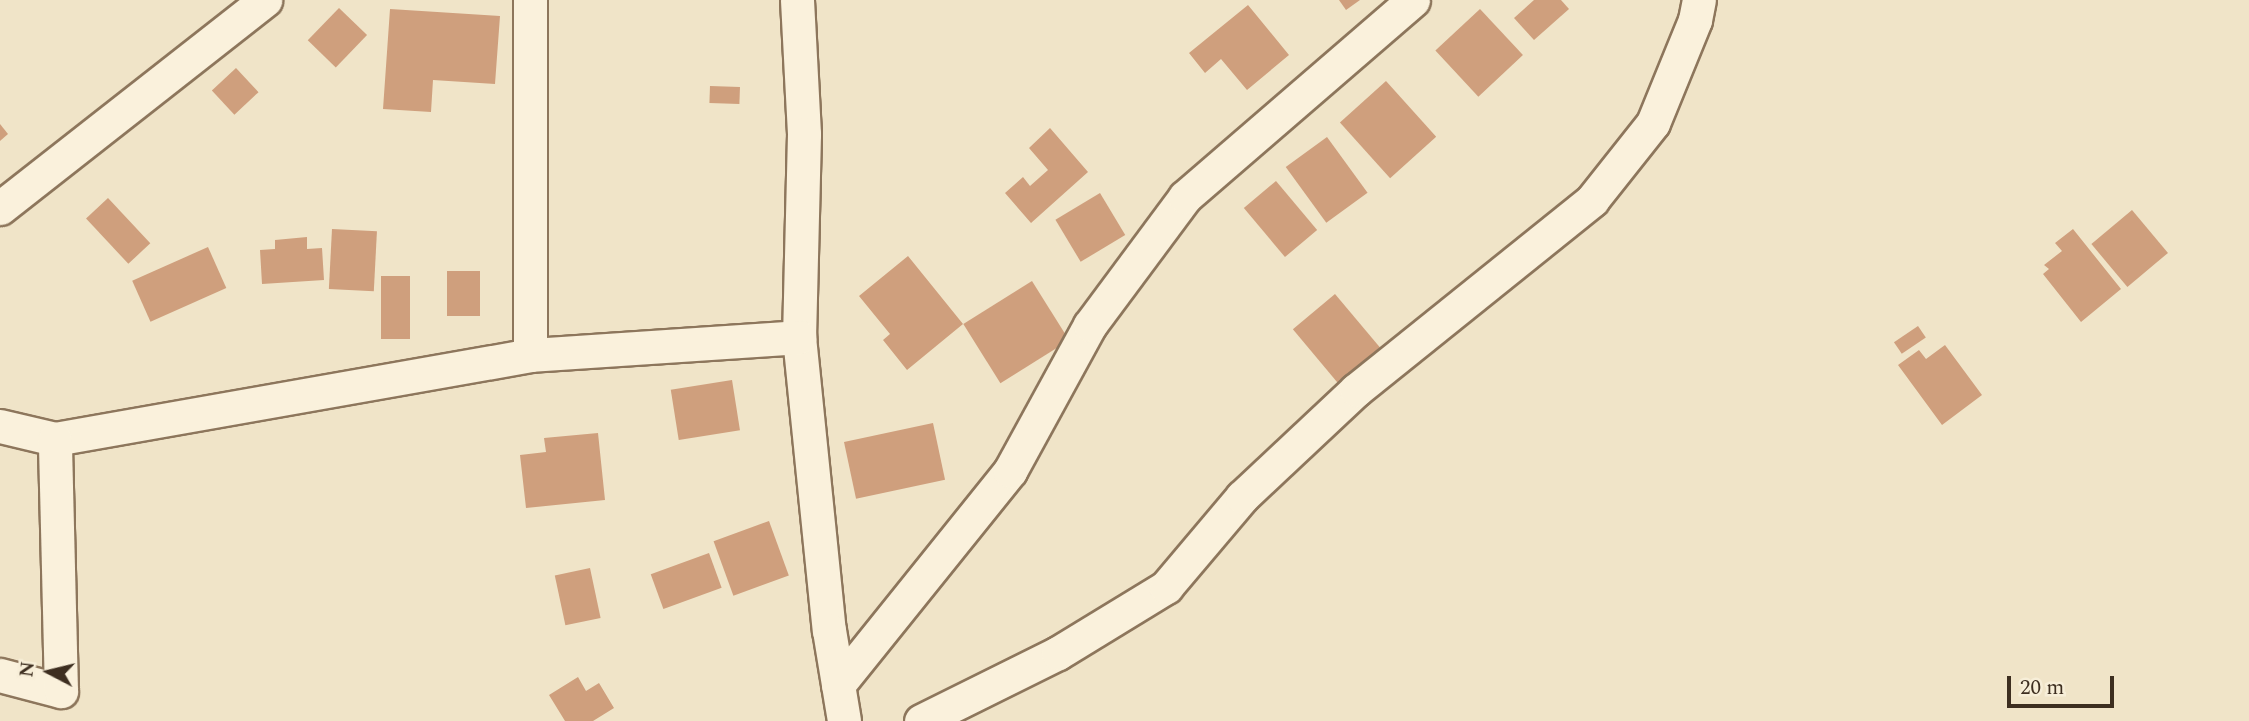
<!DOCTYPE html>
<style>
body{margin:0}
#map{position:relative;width:2249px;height:721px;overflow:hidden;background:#f0e4c8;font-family:Spectral,serif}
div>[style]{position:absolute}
.building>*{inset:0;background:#cf9f7d;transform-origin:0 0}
.roads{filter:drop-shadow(2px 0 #8d765c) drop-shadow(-2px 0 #8d765c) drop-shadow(0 2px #8d765c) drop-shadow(0 -2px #8d765c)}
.street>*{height:33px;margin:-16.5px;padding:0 16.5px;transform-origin:16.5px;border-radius:16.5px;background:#faf1dc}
span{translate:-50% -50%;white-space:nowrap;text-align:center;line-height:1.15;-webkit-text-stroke:5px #f7eed8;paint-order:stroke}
.north{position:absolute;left:14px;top:637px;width:70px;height:70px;-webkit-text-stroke:5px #f7eed8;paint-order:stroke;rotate:277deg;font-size:19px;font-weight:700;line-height:28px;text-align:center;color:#3d2e20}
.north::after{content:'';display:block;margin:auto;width:24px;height:32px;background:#3d2e20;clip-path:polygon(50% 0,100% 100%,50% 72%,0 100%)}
.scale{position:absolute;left:2007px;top:676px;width:107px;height:32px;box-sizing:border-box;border:4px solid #3d2e20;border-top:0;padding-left:9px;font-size:21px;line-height:24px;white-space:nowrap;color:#3d2e20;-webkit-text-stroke:5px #f7eed8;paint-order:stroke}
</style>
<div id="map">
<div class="building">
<i style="clip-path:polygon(1339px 0,1360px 0,1346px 10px)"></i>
<i style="clip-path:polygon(1534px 0,1561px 0,1569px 9px,1534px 40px,1514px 18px)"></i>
<i style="clip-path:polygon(1248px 5px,1289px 55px,1247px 90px,1221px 59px,1205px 73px,1189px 53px)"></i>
<i style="left:339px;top:8px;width:39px;height:45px;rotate:44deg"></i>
<i style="clip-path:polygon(390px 9px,500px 16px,495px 84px,433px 80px,431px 112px,383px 109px)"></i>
<i style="left:1480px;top:9px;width:63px;height:61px;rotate:47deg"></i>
<i style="left:236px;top:68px;width:33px;height:33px;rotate:47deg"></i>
<i style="left:1386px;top:81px;width:75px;height:62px;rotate:48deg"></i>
<i style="left:710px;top:86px;width:30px;height:17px;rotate:2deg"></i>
<i style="clip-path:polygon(0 124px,8px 134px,0 141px)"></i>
<i style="clip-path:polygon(1050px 128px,1088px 172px,1031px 223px,1005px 193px,1023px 177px,1030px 186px,1048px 170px,1029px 148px)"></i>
<i style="left:1327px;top:137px;width:69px;height:51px;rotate:54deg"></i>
<i style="left:1276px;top:181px;width:64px;height:42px;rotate:50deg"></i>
<i style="left:1100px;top:193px;width:49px;height:52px;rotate:59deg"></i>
<i style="left:108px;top:198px;width:62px;height:30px;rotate:47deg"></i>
<i style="left:2132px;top:210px;width:56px;height:53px;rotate:50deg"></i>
<i style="left:332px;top:229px;width:45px;height:60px;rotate:3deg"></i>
<i style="clip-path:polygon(2073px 229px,2121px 289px,2081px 322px,2043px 274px,2049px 269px,2044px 265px,2062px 251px,2055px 243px)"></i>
<i style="clip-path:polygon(307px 237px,307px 249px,322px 248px,324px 280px,262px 284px,260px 250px,275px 249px,275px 240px)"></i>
<i style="left:208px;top:247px;width:45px;height:83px;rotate:66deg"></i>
<i style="clip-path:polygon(908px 256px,963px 324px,907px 370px,883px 340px,890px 334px,859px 296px)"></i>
<i style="left:447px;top:271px;width:33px;height:45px"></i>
<i style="left:381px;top:276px;width:29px;height:63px"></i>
<i style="left:1032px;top:281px;width:70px;height:81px;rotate:58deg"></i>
<i style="left:1335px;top:294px;width:70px;height:55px;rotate:50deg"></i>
<i style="left:1918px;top:326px;width:14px;height:29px;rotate:56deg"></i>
<i style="clip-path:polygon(1945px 345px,1982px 395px,1942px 425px,1898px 365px,1919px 350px,1926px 359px)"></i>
<i style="left:732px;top:380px;width:51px;height:62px;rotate:81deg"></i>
<i style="left:933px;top:423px;width:58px;height:91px;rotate:78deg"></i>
<i style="clip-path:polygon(598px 433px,605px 500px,526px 508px,520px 455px,546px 452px,544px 438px)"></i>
<i style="left:769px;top:521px;width:58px;height:59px;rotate:70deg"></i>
<i style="left:709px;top:553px;width:37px;height:62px;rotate:70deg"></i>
<i style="left:590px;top:568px;width:51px;height:36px;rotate:78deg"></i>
<i style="clip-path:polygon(578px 677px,586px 691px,599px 683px,614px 708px,593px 721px,565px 721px,549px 695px)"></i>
</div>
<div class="roads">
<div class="street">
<i style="left:797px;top:0;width:134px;rotate:87deg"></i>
<i style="left:804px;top:134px;width:203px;rotate:91.4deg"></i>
<i style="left:799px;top:337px;width:295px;rotate:84.2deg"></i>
<i style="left:829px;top:630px;width:92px;rotate:80.6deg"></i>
<i style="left:0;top:208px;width:337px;rotate:-38.1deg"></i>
<i style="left:530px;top:355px;width:270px;rotate:-3.8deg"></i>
<i style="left:0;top:426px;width:57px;rotate:13.3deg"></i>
<i style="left:55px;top:439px;width:482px;rotate:-10deg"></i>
<i style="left:530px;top:355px;width:355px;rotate:-90deg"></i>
<i style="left:0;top:675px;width:63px;rotate:14.7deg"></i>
<i style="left:61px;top:691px;width:252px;rotate:-91.4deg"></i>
<i style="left:838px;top:685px;width:275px;rotate:-51.2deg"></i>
<i style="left:1010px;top:471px;width:166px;rotate:-61.3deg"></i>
<i style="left:1090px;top:325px;width:159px;rotate:-53.4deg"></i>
<i style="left:1185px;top:197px;width:301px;rotate:-40.8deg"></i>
<i style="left:921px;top:721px;width:153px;rotate:-26.4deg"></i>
<i style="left:1058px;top:653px;width:127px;rotate:-31.4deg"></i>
<i style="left:1166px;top:587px;width:118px;rotate:-49.8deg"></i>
<i style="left:1242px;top:497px;width:156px;rotate:-43.2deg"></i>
<i style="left:1356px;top:390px;width:303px;rotate:-38.8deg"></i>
<i style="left:1592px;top:200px;width:98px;rotate:-51.6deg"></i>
<i style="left:1653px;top:123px;width:111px;rotate:-67.8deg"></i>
<i style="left:1695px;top:20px;width:20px;rotate:-79deg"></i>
</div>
</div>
<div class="north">N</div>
<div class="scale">20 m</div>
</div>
